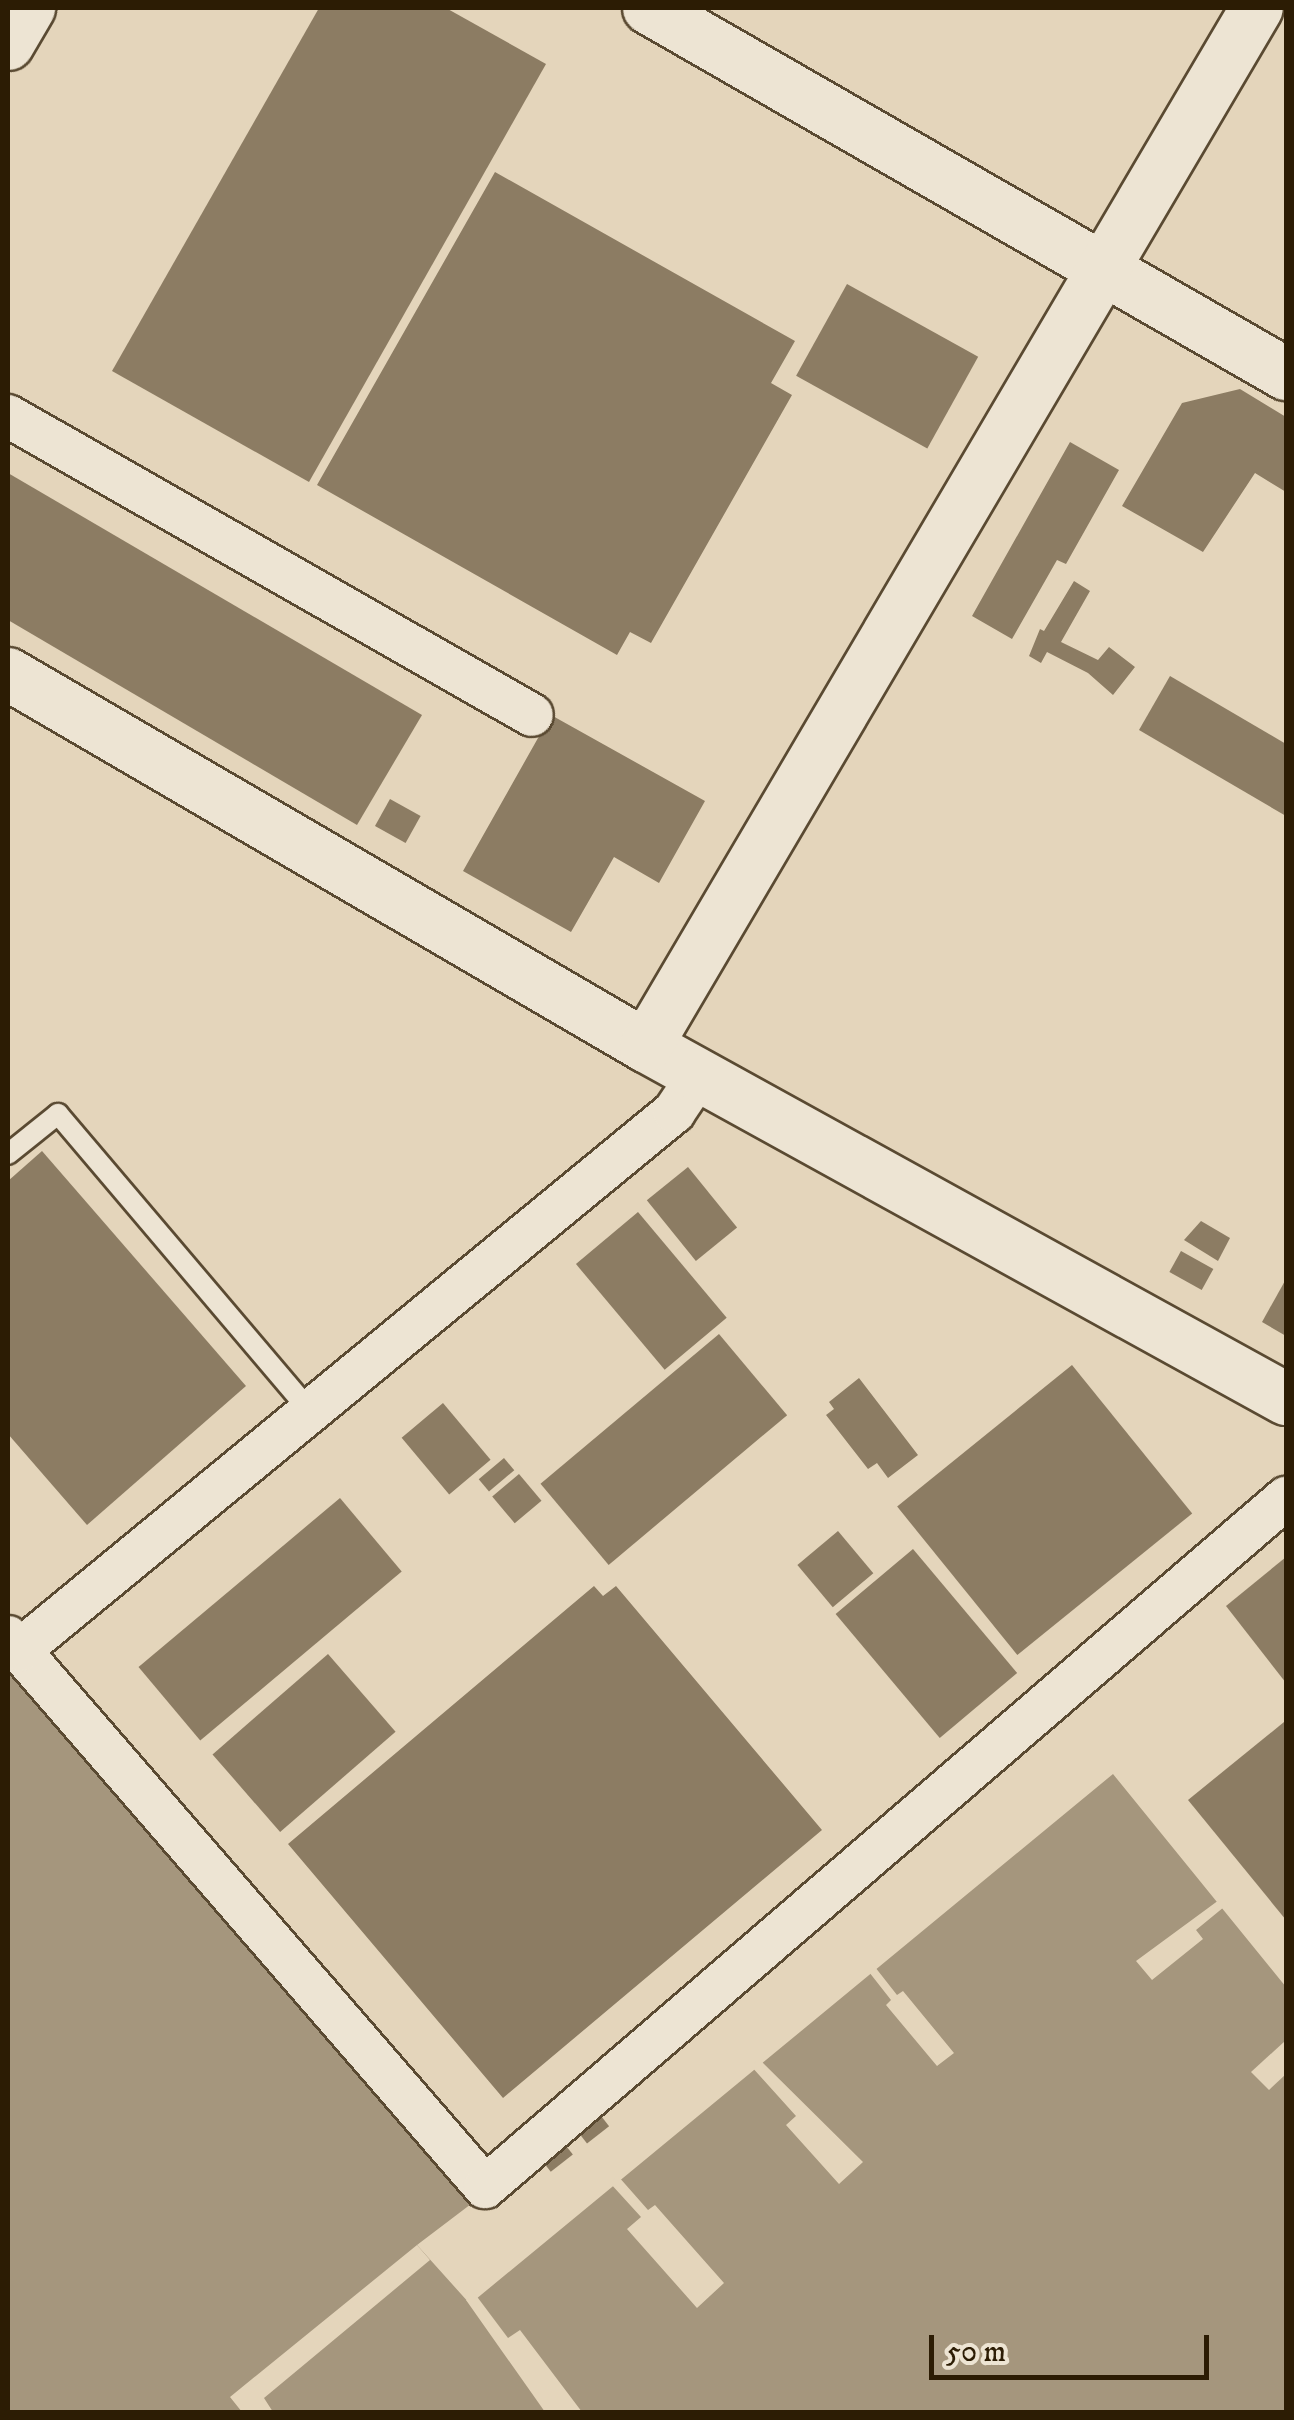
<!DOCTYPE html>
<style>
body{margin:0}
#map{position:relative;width:1294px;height:2420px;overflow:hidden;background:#e4d5bb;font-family:"IM FELL DW Pica",serif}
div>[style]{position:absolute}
.water>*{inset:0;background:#a5967d}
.pier>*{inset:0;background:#e4d5bb}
.building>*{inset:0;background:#8c7c63;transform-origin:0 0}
.roads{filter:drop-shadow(2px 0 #5a4a32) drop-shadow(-2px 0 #5a4a32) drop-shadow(0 2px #5a4a32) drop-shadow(0 -2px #5a4a32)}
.service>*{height:20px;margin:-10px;padding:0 10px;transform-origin:10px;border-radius:10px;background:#ede4d3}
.minor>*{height:42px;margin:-21px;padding:0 21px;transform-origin:21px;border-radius:21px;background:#ede4d3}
.tertiary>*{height:52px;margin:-26px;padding:0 26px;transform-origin:26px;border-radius:26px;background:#ede4d3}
span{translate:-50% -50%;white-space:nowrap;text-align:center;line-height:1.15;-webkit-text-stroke:10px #ede4d3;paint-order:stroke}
.frame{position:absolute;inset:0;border:10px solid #2c1c04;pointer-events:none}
.scale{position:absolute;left:929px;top:2335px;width:280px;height:45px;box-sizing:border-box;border:5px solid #2c1c04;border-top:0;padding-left:12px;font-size:30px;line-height:35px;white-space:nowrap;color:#2c1c04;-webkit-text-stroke:8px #ede4d3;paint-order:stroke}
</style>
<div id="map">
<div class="water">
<i style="clip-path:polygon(8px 1668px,475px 2201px,417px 2245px,470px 2304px,1113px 1774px,1286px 1987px,1286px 2412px,8px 2412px)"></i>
</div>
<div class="pier">
<i style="clip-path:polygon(1219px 1900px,1224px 1907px,1196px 1930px,1203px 1939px,1152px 1980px,1136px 1961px)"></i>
<i style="clip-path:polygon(875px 1967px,897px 1995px,903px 1991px,954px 2053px,937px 2066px,886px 2005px,891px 2000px,869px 1972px)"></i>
<i style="clip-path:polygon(1285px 2041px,1286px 2074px,1269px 2090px,1251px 2072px)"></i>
<i style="clip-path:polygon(759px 2059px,863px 2162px,839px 2184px,786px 2125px,796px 2116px,751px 2066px)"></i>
<i style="clip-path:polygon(618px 2176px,648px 2210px,655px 2205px,724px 2283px,697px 2308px,627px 2229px,641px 2217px,610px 2183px)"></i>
<i style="clip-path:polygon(417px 2245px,430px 2260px,264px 2398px,273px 2412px,242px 2412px,230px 2397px)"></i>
<i style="clip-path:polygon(475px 2294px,508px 2338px,520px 2330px,582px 2412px,545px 2412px,466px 2300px)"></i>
</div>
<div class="building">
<i style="clip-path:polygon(319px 8px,446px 8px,546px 64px,309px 482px,112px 371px)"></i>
<i style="clip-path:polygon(495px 172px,795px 341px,771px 383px,792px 395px,651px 643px,630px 632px,617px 655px,317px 485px)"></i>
<i style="left:847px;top:284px;width:150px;height:105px;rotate:29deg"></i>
<i style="clip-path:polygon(1240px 389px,1286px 417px,1286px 492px,1255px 473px,1203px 552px,1122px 506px,1182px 403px)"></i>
<i style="clip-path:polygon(1070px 442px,1119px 470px,1066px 564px,1057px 560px,1012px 639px,972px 616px)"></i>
<i style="clip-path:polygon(8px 473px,422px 715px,357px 825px,8px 620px)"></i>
<i style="clip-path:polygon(1074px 581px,1090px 591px,1061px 642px,1098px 660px,1109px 647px,1135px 667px,1113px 695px,1088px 673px,1047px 652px,1041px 663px,1029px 656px,1040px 629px,1044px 631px)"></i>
<i style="clip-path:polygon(1170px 676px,1286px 744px,1286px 816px,1139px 730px)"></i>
<i style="clip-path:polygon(551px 715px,705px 801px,659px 883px,614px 857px,571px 932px,463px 871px)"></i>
<i style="left:390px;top:799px;width:35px;height:31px;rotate:29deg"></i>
<i style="clip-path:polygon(42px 1151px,246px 1386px,87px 1525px,8px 1434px,8px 1181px)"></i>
<i style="left:688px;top:1167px;width:78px;height:53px;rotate:51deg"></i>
<i style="left:638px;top:1212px;width:138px;height:81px;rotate:50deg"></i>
<i style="clip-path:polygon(1201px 1221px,1230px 1238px,1218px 1261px,1184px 1240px)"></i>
<i style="left:1181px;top:1251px;width:37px;height:24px;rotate:29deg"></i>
<i style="clip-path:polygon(1286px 1279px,1286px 1336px,1262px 1322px)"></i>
<i style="left:719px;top:1334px;width:106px;height:233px;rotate:50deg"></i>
<i style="left:1072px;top:1365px;width:191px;height:225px;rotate:51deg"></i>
<i style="clip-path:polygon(859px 1378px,918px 1455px,888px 1478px,877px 1463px,868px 1469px,826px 1415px,834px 1409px,829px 1402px)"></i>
<i style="left:443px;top:1403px;width:74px;height:54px;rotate:50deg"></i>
<i style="left:504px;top:1458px;width:16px;height:33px;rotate:50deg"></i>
<i style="left:519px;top:1474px;width:35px;height:35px;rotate:50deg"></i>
<i style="left:340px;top:1498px;width:96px;height:263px;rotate:50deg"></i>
<i style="left:838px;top:1531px;width:55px;height:53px;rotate:50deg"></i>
<i style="left:913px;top:1549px;width:162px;height:101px;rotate:50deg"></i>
<i style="clip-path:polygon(1286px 1557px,1286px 1683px,1226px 1606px)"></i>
<i style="clip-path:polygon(594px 1586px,603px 1596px,616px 1586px,822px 1830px,503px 2098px,288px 1844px)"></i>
<i style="left:328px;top:1654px;width:103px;height:153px;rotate:49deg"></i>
<i style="clip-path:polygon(1284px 1722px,1286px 1726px,1286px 1920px,1188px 1800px)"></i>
<i style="left:598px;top:2112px;width:18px;height:28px;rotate:52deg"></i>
<i style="left:563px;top:2142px;width:16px;height:28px;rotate:52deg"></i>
</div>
<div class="roads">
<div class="service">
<i style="left:8px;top:1154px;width:64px;rotate:-38.7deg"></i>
<i style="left:58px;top:1114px;width:392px;rotate:49.7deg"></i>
</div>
<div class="minor">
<i style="left:8px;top:416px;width:603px;rotate:29.71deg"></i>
<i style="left:8px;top:1637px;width:728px;rotate:49.07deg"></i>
<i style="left:485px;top:2187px;width:1057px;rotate:-40.7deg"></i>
<i style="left:20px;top:1650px;width:847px;rotate:-39.44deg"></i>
<i style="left:674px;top:1112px;width:45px;rotate:-56deg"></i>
</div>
<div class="tertiary">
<i style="left:649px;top:8px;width:735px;rotate:29.88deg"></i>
<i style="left:8px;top:44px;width:42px;rotate:-59.7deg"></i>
<i style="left:8px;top:674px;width:739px;rotate:30.25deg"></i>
<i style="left:646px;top:1046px;width:731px;rotate:28.88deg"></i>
<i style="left:646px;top:1046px;width:1204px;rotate:-59.52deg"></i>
</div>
</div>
<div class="frame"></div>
<div class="scale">50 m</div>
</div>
